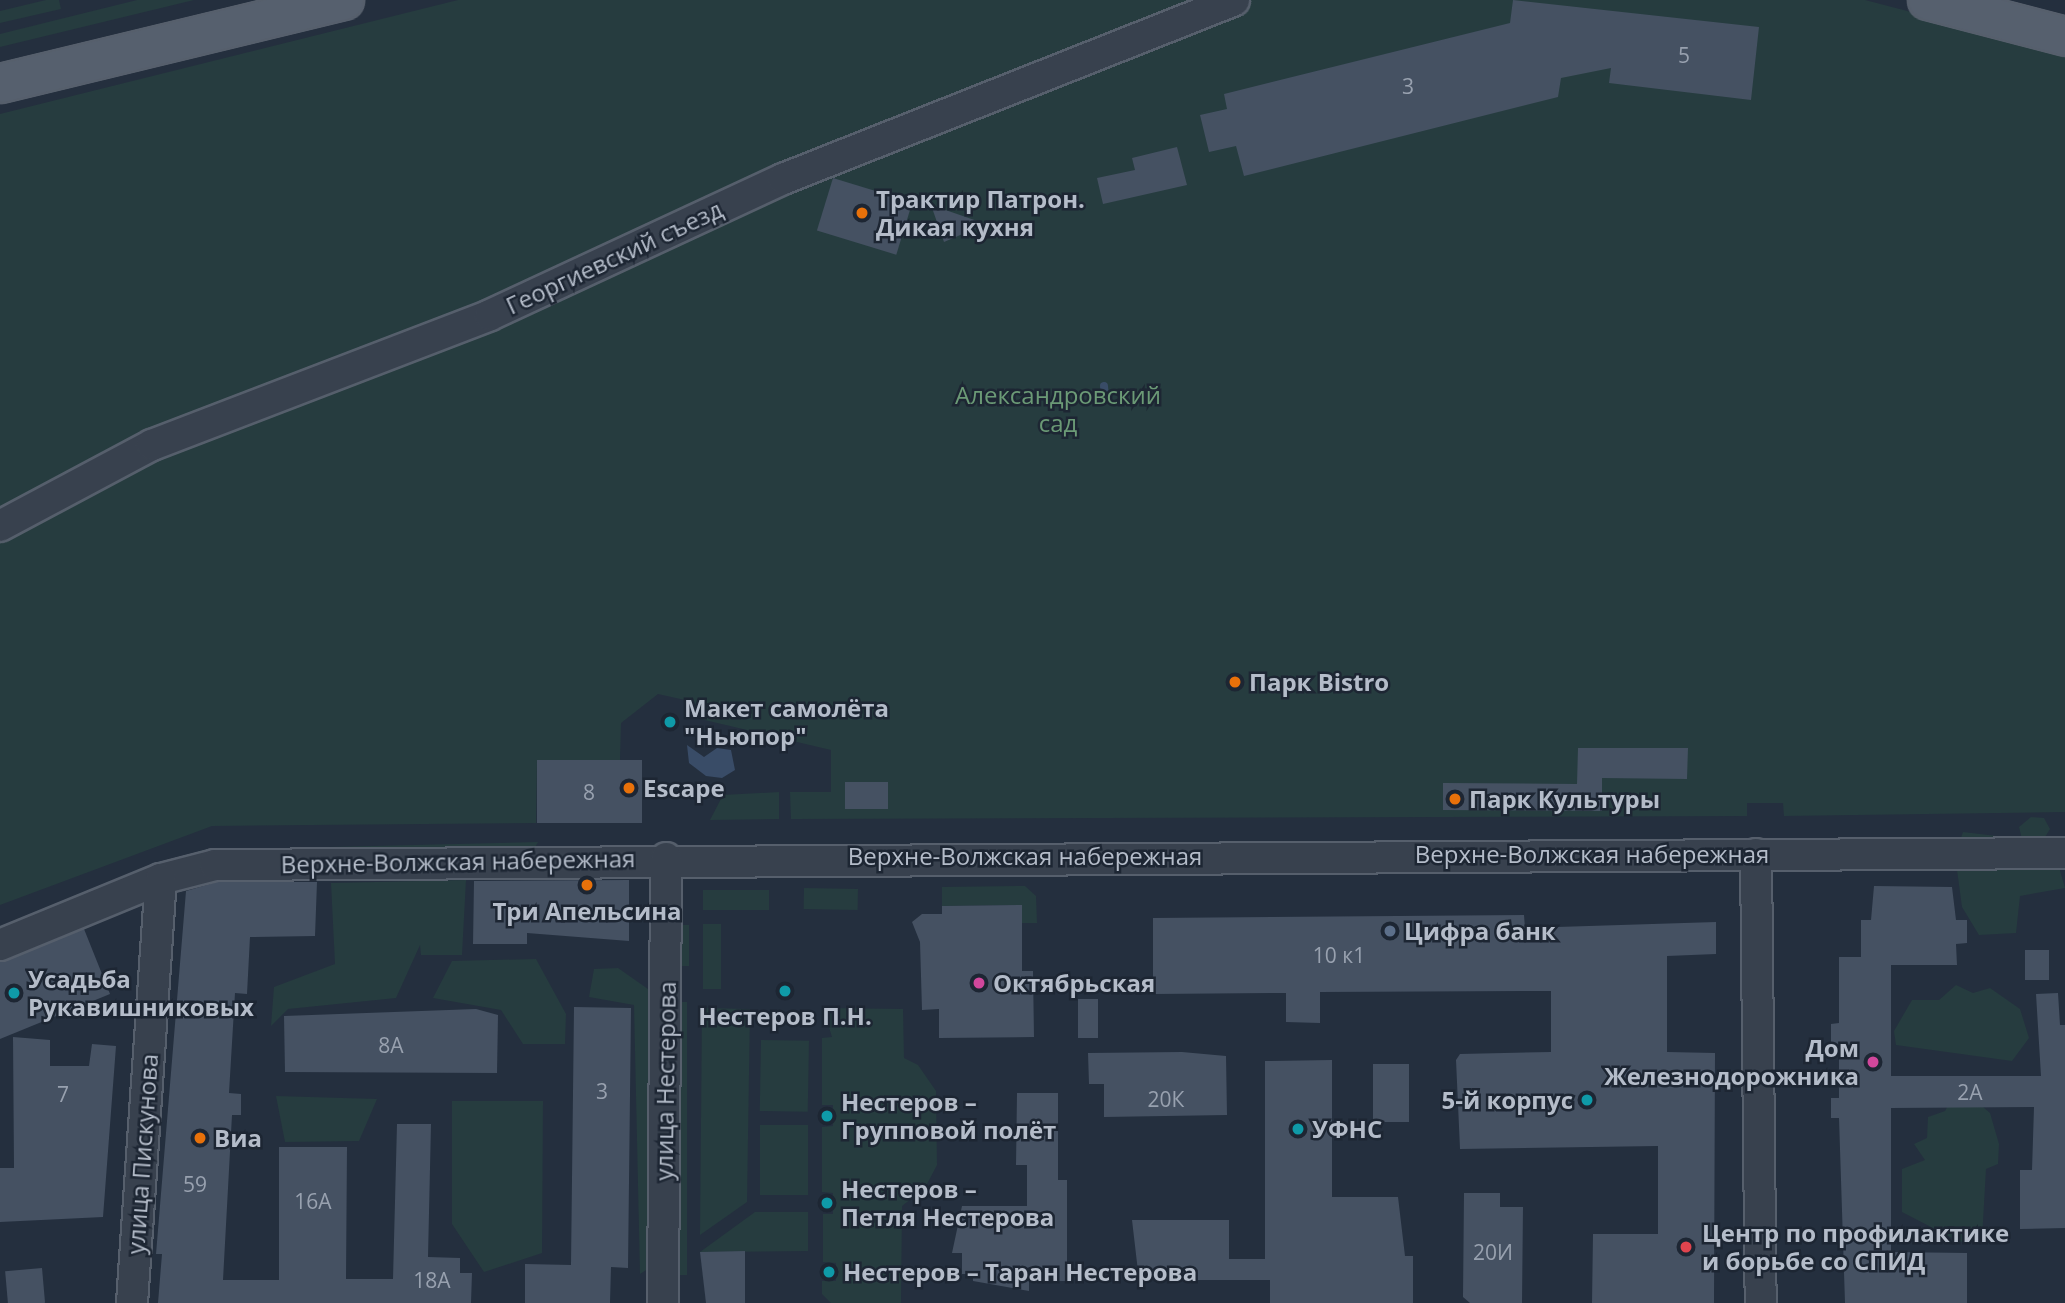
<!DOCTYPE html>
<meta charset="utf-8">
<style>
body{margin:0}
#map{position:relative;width:2065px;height:1303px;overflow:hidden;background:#242f3e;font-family:"Open Sans",sans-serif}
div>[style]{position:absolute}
.green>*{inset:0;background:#263c3f;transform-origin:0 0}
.water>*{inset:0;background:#394c67}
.stream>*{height:8px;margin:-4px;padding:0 4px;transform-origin:4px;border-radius:4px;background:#394c67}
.building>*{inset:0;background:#455162;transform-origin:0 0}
.roads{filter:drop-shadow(2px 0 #565f6c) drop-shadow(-2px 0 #565f6c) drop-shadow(0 2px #565f6c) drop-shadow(0 -2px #565f6c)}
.minor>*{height:30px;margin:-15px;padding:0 15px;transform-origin:15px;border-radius:15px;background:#38414e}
.major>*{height:37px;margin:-18.5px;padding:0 18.5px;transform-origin:18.5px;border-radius:18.5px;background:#56606e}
.dots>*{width:19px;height:19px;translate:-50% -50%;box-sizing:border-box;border:4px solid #1d2633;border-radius:50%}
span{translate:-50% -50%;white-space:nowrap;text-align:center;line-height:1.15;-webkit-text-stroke:5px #1d2633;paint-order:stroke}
.number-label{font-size:21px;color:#98a1af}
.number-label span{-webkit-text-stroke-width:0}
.poi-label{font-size:24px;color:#b4bcc9;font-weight:700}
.left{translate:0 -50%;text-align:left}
.right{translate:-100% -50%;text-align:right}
.street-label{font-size:24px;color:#b4bcc9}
.park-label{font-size:24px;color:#6b9a76}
</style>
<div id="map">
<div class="green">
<i style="clip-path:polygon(46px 0,59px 0,61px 9px,0 23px,0 11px)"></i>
<i style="clip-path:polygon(137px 0,194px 0,0 47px,0 34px)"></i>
<i style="clip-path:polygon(458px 0,1865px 0,2065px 52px,2065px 812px,1784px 816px,1783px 803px,1747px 803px,1747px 816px,791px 819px,790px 792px,831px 792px,831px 750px,696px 718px,685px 700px,658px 694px,621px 723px,620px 760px,537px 760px,536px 823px,212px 826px,0 905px,0 114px)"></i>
<i style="clip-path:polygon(779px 792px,779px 819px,710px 820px,723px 795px)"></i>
<i style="clip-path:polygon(2031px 817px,2044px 818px,2050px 829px,2039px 847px,2057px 860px,2065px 888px,2020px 896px,2016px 933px,1979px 935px,1962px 907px,1955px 855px,1963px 832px,2022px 839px,2019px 827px)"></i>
<i style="clip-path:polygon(538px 842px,534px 849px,188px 856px,203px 850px)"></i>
<i style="clip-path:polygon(466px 880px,462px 955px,421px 955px,420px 945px,396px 998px,288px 1009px,271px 1026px,274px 987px,335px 964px,331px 883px)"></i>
<i style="clip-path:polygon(1025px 886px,1036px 896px,1037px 923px,1022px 923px,1021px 905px,942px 906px,942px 887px)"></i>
<i style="left:804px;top:888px;width:54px;height:21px;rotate:1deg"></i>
<i style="left:703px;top:890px;width:66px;height:20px"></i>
<i style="left:703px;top:924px;width:18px;height:65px"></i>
<i style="left:672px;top:925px;width:17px;height:41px"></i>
<i style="clip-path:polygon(536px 959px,566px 1014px,565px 1044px,523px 1044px,501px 1010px,433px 998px,452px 961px)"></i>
<i style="clip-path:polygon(618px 968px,658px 996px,657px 1263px,640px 1274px,634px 1005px,589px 997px,594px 969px)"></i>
<i style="clip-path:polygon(1956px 985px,1973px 993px,1990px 988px,2020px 1009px,2029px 1038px,2012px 1061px,1896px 1045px,1894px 1031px,1912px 1000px,1939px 1000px)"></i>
<i style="left:672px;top:1002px;width:15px;height:273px"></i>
<i style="clip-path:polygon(702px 1008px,750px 1009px,747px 1202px,700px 1235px)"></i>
<i style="clip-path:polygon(823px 1008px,903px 1009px,904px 1058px,918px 1065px,936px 1091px,937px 1165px,925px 1188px,902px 1206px,901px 1303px,831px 1303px,822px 1294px,822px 1281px,836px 1281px,836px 1263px,823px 1262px,823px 1214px,833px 1214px,833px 1193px,822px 1192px,822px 1127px,833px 1126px,833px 1105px,822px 1105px,822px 1038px,832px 1037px)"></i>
<i style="left:761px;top:1040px;width:48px;height:71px;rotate:1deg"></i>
<i style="clip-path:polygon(276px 1096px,377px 1099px,359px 1141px,285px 1142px)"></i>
<i style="clip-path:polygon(1953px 1096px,1973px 1098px,1990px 1113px,1999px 1144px,1998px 1164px,1986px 1169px,1982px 1239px,1960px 1242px,1902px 1212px,1902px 1169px,1925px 1160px,1914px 1144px,1927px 1138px,1928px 1117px,1945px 1111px)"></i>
<i style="clip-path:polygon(452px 1101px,543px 1101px,542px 1253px,484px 1272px,452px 1224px)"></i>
<i style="left:760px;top:1125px;width:48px;height:70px"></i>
<i style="clip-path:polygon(755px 1212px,808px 1212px,808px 1251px,700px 1252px)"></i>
</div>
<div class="water">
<i style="clip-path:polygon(687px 745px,704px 757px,717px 748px,731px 750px,735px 770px,722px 778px,706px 776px,689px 763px)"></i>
</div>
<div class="stream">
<i style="left:1104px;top:386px;width:12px;rotate:85deg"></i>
</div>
<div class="building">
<i style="clip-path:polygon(1513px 0,1759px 27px,1751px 100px,1609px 83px,1611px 68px,1561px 78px,1558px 97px,1244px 176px,1236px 146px,1209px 152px,1200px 115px,1227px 109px,1224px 94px,1510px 23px)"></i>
<i style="clip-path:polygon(1177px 147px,1187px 185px,1103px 204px,1097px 178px,1135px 170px,1132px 158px)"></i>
<i style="left:833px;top:178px;width:83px;height:55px;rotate:17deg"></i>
<i style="clip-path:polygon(931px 205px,986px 224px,944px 242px)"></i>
<i style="clip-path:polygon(1578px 748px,1688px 748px,1687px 779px,1602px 778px,1602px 811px,1443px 810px,1443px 783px,1577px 784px)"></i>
<i style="left:537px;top:760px;width:105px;height:63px"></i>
<i style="left:845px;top:782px;width:43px;height:27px"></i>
<i style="clip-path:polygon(629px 880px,629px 941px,527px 933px,527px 944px,473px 944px,474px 881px)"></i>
<i style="clip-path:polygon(217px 882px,317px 882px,315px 936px,250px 937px,247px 994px,235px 993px,229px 1093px,241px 1094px,241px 1115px,232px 1115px,223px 1280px,279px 1280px,279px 1147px,347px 1147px,346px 1279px,393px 1279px,397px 1124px,431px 1124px,428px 1257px,460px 1258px,460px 1273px,472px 1273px,471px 1303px,158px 1303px,162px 1254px,156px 1254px,186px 891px)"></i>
<i style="clip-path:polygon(1874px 886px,1952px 887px,1956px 920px,1967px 920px,1967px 943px,1956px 944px,1957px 965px,1891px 965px,1891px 1076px,2041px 1076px,2036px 994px,2058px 993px,2060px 1025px,2065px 1025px,2065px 1228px,2020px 1229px,2020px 1170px,2032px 1170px,2034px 1107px,1891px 1108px,1891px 1252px,1967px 1253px,1967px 1303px,1845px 1303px,1839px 1118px,1831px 1118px,1831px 1098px,1839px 1098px,1839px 1045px,1831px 1045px,1831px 1024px,1839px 1023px,1839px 957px,1861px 957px,1861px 920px,1871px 920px)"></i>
<i style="clip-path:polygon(1022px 905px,1022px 971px,1033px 971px,1034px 1037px,939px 1038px,939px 1009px,922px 1010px,920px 942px,912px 922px,922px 914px,942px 914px,942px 906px)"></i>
<i style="clip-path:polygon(1524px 915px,1525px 928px,1716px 922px,1716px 954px,1667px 956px,1667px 1052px,1715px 1053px,1714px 1303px,1592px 1303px,1593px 1234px,1658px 1234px,1658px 1146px,1460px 1149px,1456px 1060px,1460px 1054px,1551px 1052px,1551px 991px,1320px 992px,1320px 1023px,1286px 1022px,1286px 993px,1153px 994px,1153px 918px)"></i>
<i style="clip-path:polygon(84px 929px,110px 994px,0 1039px,0 962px)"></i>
<i style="left:2025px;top:950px;width:24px;height:30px"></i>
<i style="left:1078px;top:999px;width:20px;height:39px"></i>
<i style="clip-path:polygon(574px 1007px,631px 1008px,628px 1268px,611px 1267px,610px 1303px,525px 1303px,525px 1264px,571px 1265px)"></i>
<i style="clip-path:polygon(476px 1009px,498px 1015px,497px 1073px,285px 1072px,284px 1016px)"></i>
<i style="clip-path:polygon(13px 1037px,50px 1040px,50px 1066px,89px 1066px,92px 1044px,116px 1046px,103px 1217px,0 1222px,0 1168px,14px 1168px)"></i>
<i style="clip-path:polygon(1182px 1052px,1226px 1056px,1227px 1115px,1104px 1117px,1104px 1084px,1089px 1084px,1088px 1053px)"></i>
<i style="clip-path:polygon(1332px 1060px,1332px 1197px,1398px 1197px,1405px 1256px,1413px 1256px,1413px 1303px,1270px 1303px,1270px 1280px,1139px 1280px,1132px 1220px,1229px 1220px,1229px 1259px,1265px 1259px,1265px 1061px)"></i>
<i style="left:1373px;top:1064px;width:36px;height:58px"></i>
<i style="clip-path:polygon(1017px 1093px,1058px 1093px,1058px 1180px,1067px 1180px,1067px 1281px,1029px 1281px,1029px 1291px,973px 1281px,973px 1274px,962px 1274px,962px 1253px,952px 1253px,962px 1206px,1027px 1206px,1027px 1165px,1016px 1165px)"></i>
<i style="clip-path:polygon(1464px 1193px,1500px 1193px,1500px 1207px,1523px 1207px,1522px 1303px,1470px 1303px,1463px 1297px)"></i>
<i style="clip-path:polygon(745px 1251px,745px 1303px,706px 1303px,700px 1252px)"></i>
<i style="left:42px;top:1268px;width:35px;height:37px;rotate:85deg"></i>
</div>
<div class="roads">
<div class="minor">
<i style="left:0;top:526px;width:172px;rotate:-28.1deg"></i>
<i style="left:152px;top:445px;width:362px;rotate:-21deg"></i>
<i style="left:490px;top:315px;width:323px;rotate:-24.9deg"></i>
<i style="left:783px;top:179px;width:485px;rotate:-21.6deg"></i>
<i style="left:1756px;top:854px;width:449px;rotate:89.4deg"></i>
<i style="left:0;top:945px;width:174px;rotate:-22.3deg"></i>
<i style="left:161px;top:879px;width:56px;rotate:-14.5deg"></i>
<i style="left:215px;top:865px;width:1850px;rotate:-0.37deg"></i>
<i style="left:132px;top:1303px;width:425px;rotate:-86.1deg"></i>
<i style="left:663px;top:1303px;width:445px;rotate:-89.6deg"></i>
</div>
<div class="major">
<i style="left:1927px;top:0;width:143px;rotate:14.6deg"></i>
<i style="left:0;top:83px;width:354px;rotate:-13.6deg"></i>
</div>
</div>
<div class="dots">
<i style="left:862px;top:213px;background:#e8710a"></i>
<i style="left:1235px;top:682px;background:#e8710a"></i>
<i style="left:670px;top:722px;background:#0f9aa8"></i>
<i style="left:629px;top:788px;background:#e8710a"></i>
<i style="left:1455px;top:799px;background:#e8710a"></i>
<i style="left:587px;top:885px;background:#e8710a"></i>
<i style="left:1390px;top:931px;background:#5c6f8a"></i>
<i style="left:979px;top:983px;background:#d1479c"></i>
<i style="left:785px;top:991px;background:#0f9aa8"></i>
<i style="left:14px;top:993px;background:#0f9aa8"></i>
<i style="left:1873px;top:1062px;background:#d1479c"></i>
<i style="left:1587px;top:1100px;background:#0f9aa8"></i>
<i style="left:827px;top:1116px;background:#0f9aa8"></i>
<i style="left:1298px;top:1129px;background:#0f9aa8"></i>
<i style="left:200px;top:1138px;background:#e8710a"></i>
<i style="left:827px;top:1203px;background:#0f9aa8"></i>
<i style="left:1686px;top:1247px;background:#e0444e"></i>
<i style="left:829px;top:1272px;background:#0f9aa8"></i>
</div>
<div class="number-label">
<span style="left:1684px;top:55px">5</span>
<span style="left:1408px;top:86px">3</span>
<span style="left:589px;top:792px">8</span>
<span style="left:1339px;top:955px">10 к1</span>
<span style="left:391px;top:1045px">8А</span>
<span style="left:602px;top:1091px">3</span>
<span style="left:1970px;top:1092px">2А</span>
<span style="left:63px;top:1094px">7</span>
<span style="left:1166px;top:1099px">20К</span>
<span style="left:195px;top:1184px">59</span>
<span style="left:313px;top:1201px">16А</span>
<span style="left:1493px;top:1252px">20И</span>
<span style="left:432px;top:1280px">18А</span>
</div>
<div class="poi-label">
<span class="left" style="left:876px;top:213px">Трактир Патрон.<br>Дикая кухня</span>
<span class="left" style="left:1249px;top:682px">Парк Bistro</span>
<span class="left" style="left:684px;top:722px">Макет самолёта<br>"Ньюпор"</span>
<span class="left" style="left:643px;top:788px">Escape</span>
<span class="left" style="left:1469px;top:799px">Парк Культуры</span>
<span style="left:587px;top:911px">Три Апельсина</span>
<span class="left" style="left:1404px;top:931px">Цифра банк</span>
<span class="left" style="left:28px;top:993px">Усадьба<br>Рукавишниковых</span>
<span class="left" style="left:993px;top:983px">Октябрьская</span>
<span style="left:785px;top:1016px">Нестеров П.Н.</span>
<span class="right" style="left:1859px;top:1062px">Дом<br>Железнодорожника</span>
<span class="right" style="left:1573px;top:1100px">5-й корпус</span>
<span class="left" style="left:841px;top:1116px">Нестеров –<br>Групповой полёт</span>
<span class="left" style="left:1312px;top:1129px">УФНС</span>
<span class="left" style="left:214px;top:1138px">Виа</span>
<span class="left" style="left:841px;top:1203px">Нестеров –<br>Петля Нестерова</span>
<span class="left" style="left:1702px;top:1247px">Центр по профилактике<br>и борьбе со СПИД</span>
<span class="left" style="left:843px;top:1272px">Нестеров – Таран Нестерова</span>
</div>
<div class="street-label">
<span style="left:614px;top:257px;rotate:-25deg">Георгиевский съезд</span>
<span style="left:1592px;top:854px">Верхне-Волжская набережная</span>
<span style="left:1025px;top:856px">Верхне-Волжская набережная</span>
<span style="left:458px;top:861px;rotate:-1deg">Верхне-Волжская набережная</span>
<span style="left:665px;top:1081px;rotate:-89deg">улица Нестерова</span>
<span style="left:142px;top:1154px;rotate:-86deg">улица Пискунова</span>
</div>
<div class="park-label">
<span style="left:1058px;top:409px">Александровский<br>сад</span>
</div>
</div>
